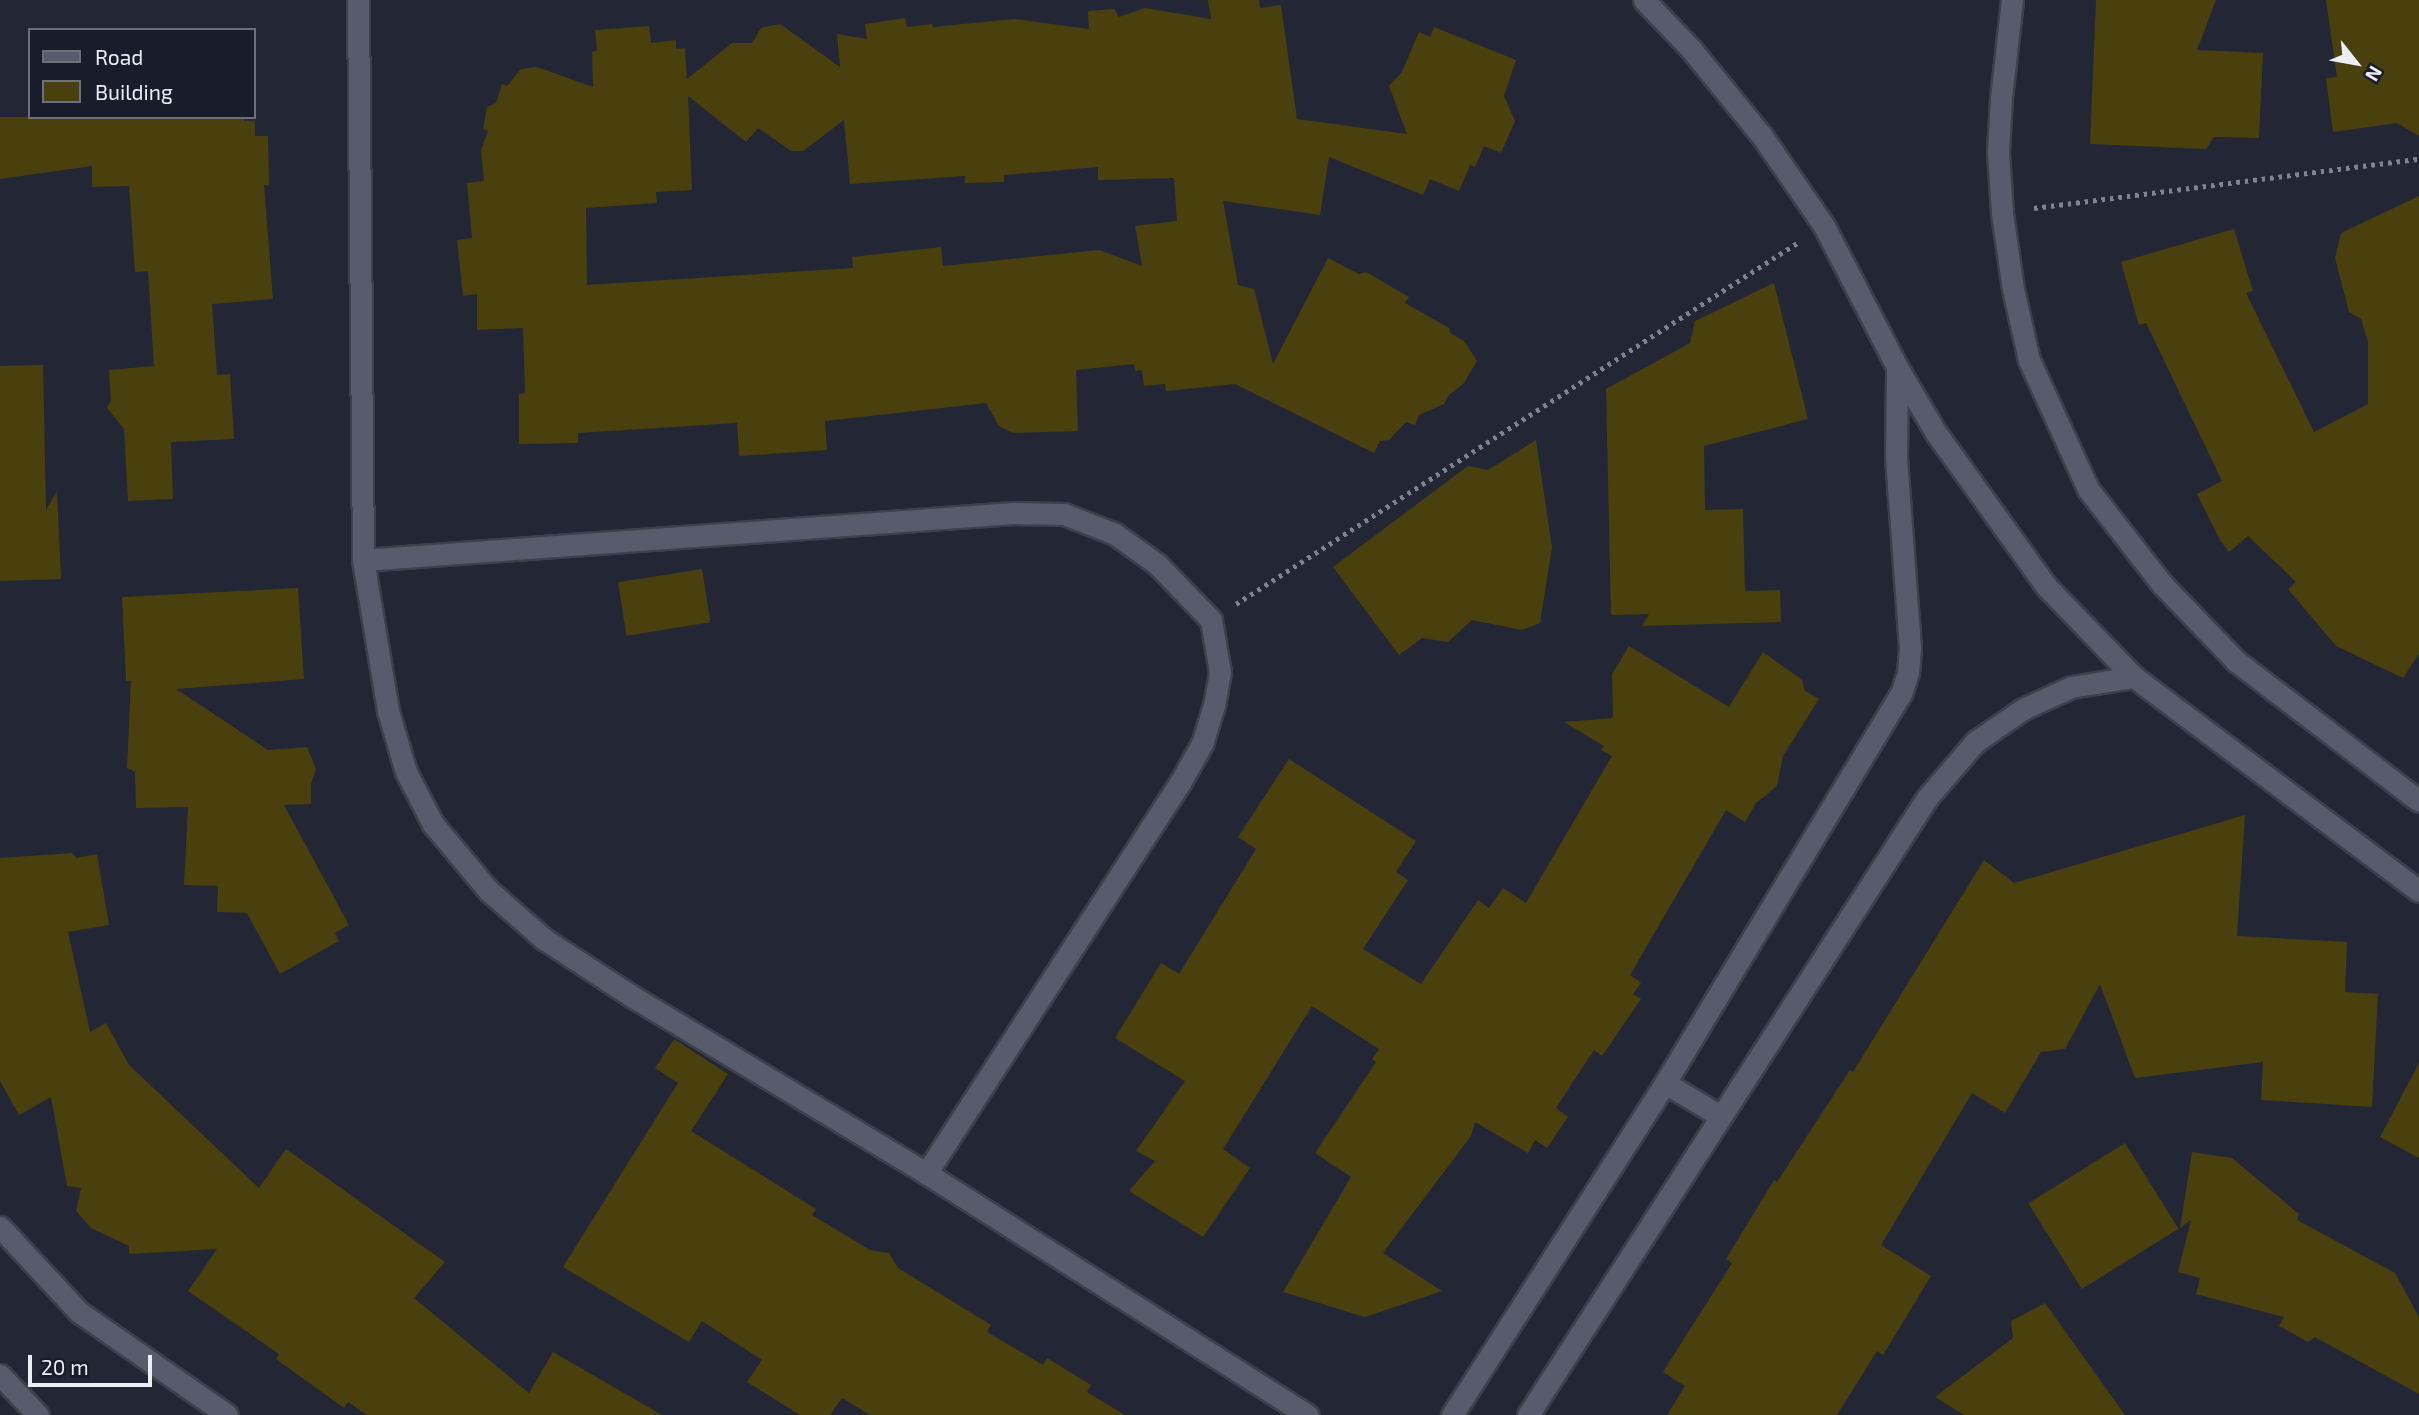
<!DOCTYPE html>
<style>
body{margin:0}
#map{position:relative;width:2419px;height:1415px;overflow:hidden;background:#232634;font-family:"Exo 2",sans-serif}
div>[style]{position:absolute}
.building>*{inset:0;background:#4a400e;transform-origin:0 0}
.path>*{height:4.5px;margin-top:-2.25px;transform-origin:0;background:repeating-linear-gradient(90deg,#81848f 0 3.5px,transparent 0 8.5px)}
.roads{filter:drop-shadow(2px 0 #3d404b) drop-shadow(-2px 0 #3d404b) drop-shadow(0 2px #3d404b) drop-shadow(0 -2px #3d404b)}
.minor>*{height:21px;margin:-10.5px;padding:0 10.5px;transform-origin:10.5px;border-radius:10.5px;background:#575b6b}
span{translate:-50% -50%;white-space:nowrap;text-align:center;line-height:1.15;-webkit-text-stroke:5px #191c2a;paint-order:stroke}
.legend{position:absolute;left:28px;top:28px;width:228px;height:91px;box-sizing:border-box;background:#191c2a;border:2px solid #6d707c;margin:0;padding:9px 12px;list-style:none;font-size:21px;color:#ebeef7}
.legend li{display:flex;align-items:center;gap:14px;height:35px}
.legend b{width:35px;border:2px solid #6d707c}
.north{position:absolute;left:2321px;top:28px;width:70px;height:70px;-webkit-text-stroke:5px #191c2a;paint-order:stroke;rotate:121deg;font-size:19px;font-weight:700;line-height:28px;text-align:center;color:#ebeef7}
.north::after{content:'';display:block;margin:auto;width:24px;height:32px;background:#ebeef7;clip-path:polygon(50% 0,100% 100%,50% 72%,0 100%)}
.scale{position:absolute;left:28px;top:1355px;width:124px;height:32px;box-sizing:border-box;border:4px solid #ebeef7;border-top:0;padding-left:9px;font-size:21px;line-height:24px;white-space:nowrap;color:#ebeef7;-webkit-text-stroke:5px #191c2a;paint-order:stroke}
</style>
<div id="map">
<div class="building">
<i style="clip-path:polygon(evenodd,1208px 0,1259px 0,1260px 8px,1281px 5px,1297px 119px,1407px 134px,1389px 86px,1402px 72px,1419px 32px,1430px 37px,1434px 27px,1516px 60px,1504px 96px,1515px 121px,1501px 153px,1484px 146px,1475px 167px,1470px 165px,1459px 191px,1430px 179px,1423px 195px,1329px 157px,1320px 215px,1223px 201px,1238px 285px,1254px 289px,1273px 364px,1328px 258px,1359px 274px,1366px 272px,1409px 297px,1405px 303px,1449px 328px,1450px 333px,1464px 341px,1477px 361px,1464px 383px,1448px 396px,1444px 404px,1419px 415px,1415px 425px,1406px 422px,1389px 440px,1380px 441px,1374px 453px,1235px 384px,1166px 391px,1165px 384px,1144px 386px,1142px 370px,1135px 371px,1134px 364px,1076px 370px,1078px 431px,1013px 433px,999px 426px,986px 403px,825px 421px,827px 450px,739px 456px,737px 423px,578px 433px,578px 443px,519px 444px,519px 394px,525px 393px,523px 328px,477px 330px,477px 294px,463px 296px,457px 240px,472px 238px,467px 183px,484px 181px,481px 150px,488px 131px,483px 129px,487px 107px,496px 103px,502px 84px,507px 86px,521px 69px,537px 67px,593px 87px,592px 52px,597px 50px,595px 30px,649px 26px,651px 43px,676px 40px,676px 49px,685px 48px,687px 79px,732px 43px,752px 43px,761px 28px,780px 24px,840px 67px,837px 34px,867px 39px,865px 24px,905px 18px,907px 27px,932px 24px,933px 27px,1014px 19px,1089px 29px,1088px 11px,1114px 9px,1119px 17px,1145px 8px,1211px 19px,1208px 0,688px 96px,746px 142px,758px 128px,791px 151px,803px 151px,844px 120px,850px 184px,965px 176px,965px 183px,1004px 182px,1004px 175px,1098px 167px,1098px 180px,1174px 178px,1177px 221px,1135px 226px,1142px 266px,1099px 250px,943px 266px,941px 247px,852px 257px,853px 268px,587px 285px,586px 208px,657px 203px,656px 192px,692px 190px,688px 96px)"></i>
<i style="clip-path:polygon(2096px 0,2216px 0,2197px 50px,2263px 53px,2259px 138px,2214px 137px,2206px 149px,2090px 144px)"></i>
<i style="clip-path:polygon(2326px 0,2419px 0,2419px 136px,2397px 123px,2333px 132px,2326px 78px,2337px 77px)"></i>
<i style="clip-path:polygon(0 117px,244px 117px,244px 121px,255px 121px,255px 136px,268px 136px,269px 185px,264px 185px,273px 299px,212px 304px,217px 375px,230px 374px,234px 439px,171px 442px,173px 499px,128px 501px,124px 429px,107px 408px,111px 401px,109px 370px,154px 366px,148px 271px,135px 272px,129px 186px,92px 187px,92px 166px,0 179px)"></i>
<i style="clip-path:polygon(2419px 196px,2419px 654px,2403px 678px,2336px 646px,2288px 589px,2296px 582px,2248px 536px,2229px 552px,2220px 540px,2197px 494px,2222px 481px,2146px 323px,2139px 325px,2121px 262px,2234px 229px,2253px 291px,2246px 293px,2314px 432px,2368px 404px,2368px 342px,2361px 319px,2349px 312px,2335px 258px,2341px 233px)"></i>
<i style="clip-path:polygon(1774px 283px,1808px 419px,1704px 446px,1705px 510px,1743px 509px,1745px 591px,1780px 590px,1781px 622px,1642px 626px,1649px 614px,1611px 615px,1606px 389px,1690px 343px,1695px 321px)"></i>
<i style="clip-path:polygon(43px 365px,46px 510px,57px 491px,61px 579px,0 581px,0 366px)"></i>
<i style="clip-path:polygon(1536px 440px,1552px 547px,1540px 623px,1522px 630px,1472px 620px,1448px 642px,1422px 638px,1399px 655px,1333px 567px,1468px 466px,1488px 470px)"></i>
<i style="left:702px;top:569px;width:54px;height:85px;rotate:81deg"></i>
<i style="clip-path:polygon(298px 588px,304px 679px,176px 689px,268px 750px,307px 747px,316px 769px,311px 784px,311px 804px,284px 805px,349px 925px,335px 933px,339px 941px,280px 974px,247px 913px,217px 912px,218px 886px,184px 885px,188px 807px,136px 808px,135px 772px,127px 768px,131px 681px,126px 681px,122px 597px)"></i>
<i style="clip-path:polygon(1629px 646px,1729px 707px,1763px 652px,1802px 680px,1805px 691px,1819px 699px,1783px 756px,1777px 786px,1756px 803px,1745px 822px,1726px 810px,1630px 975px,1641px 983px,1633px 994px,1641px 999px,1602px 1056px,1594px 1050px,1556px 1108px,1568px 1117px,1547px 1148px,1535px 1140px,1528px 1153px,1475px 1122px,1471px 1136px,1383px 1253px,1442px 1291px,1365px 1317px,1283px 1292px,1351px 1177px,1315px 1153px,1376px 1062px,1372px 1059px,1379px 1049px,1312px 1006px,1223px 1149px,1250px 1168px,1203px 1237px,1129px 1191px,1155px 1161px,1136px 1151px,1185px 1081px,1115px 1038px,1161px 963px,1179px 974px,1256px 849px,1238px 837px,1289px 759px,1416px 841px,1396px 872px,1408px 880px,1363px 949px,1421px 984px,1478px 900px,1489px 908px,1503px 888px,1526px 903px,1612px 756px,1601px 750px,1604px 746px,1564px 722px,1613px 718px,1612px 674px)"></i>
<i style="clip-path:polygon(2245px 815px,2237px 936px,2347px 942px,2345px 992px,2378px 994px,2372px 1107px,2261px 1100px,2263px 1062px,2135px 1078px,2100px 984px,2065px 1049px,2041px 1052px,2005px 1113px,1972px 1093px,1881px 1245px,1931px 1276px,1883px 1355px,1877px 1351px,1837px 1415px,1667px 1415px,1685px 1386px,1663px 1372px,1732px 1263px,1726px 1259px,1774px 1180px,1777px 1182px,1850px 1070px,1853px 1072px,1984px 860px,2014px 883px)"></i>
<i style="clip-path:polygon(72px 853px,77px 858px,97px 854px,109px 925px,68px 932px,90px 1032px,106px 1023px,129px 1065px,259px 1188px,286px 1149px,445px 1262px,414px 1298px,529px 1393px,553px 1352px,662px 1415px,367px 1415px,348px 1402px,344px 1408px,276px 1359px,279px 1354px,188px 1291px,217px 1249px,129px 1254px,129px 1246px,91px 1228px,76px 1211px,81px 1188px,67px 1186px,51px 1097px,19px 1115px,0 1081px,0 858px)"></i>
<i style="clip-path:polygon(674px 1039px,728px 1074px,691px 1131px,816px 1209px,812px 1215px,870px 1250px,889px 1253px,898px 1268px,991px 1325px,987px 1332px,1043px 1365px,1047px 1358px,1091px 1385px,1087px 1392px,1125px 1415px,870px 1415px,842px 1398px,830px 1415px,800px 1415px,747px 1382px,762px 1360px,702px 1321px,689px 1342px,563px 1267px,678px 1083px,655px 1068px)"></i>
<i style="clip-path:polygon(2419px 1063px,2419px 1158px,2380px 1137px)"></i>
<i style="left:2125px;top:1143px;width:101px;height:114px;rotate:58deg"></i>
<i style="clip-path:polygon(2192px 1152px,2232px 1158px,2299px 1214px,2297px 1220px,2395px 1273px,2419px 1317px,2419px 1394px,2315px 1337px,2308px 1342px,2279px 1326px,2284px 1317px,2196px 1294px,2200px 1278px,2178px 1272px,2191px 1220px,2180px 1228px)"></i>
<i style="clip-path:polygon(2045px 1303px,2125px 1415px,1964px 1415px,1935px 1397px,2013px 1338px,2011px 1321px)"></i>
</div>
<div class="path">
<i style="left:2034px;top:208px;width:388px;rotate:-7.3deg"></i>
<i style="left:1236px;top:604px;width:667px;rotate:-32.76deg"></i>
</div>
<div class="roads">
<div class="minor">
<i style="left:358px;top:0;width:560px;rotate:89.49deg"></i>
<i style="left:363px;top:560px;width:153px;rotate:80.6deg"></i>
<i style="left:388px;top:711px;width:64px;rotate:73.6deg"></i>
<i style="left:406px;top:772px;width:59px;rotate:62.6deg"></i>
<i style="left:433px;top:824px;width:86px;rotate:50.2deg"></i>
<i style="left:488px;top:890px;width:74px;rotate:41.2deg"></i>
<i style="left:544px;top:939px;width:106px;rotate:33.1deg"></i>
<i style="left:633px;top:997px;width:342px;rotate:31deg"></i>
<i style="left:926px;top:1173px;width:452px;rotate:32.4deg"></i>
<i style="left:1644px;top:0;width:68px;rotate:46.2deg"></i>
<i style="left:1691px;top:49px;width:112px;rotate:50.8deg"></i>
<i style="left:1762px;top:136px;width:109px;rotate:55.4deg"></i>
<i style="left:1824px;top:226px;width:159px;rotate:62.6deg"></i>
<i style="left:1897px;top:367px;width:77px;rotate:59.4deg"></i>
<i style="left:1936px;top:433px;width:188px;rotate:54.3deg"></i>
<i style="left:2046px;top:586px;width:127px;rotate:46deg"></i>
<i style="left:2134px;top:677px;width:356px;rotate:36.9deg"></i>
<i style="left:2012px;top:0;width:99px;rotate:96.4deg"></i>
<i style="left:2001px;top:98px;width:54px;rotate:93.2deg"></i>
<i style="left:1998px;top:152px;width:61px;rotate:86.2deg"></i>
<i style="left:2002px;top:213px;width:77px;rotate:81.8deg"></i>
<i style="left:2013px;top:289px;width:73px;rotate:77.3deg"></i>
<i style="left:2029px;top:360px;width:142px;rotate:65.4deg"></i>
<i style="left:2088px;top:489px;width:120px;rotate:52.1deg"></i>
<i style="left:2162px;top:584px;width:107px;rotate:46.1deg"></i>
<i style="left:2236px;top:661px;width:230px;rotate:37.4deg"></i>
<i style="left:363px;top:560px;width:652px;rotate:-4.14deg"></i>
<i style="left:1013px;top:513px;width:51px;rotate:1.1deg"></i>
<i style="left:1064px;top:514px;width:55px;rotate:21.4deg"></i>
<i style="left:1115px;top:534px;width:52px;rotate:35.5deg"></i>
<i style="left:1157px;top:564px;width:78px;rotate:46deg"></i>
<i style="left:1211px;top:620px;width:53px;rotate:80.2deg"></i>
<i style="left:1220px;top:672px;width:34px;rotate:100deg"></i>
<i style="left:1214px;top:705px;width:39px;rotate:107deg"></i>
<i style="left:1203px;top:742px;width:45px;rotate:119.4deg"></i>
<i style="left:1181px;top:781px;width:468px;rotate:123deg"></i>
<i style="left:1665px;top:1083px;width:64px;rotate:31deg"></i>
<i style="left:0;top:1227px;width:116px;rotate:47.1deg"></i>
<i style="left:79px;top:1312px;width:180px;rotate:34.8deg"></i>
<i style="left:0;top:1375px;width:55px;rotate:46.5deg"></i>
<i style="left:1452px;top:1415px;width:394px;rotate:-57.3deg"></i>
<i style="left:1665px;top:1083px;width:455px;rotate:-58.8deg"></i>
<i style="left:1901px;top:694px;width:23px;rotate:-72deg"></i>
<i style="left:1908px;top:672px;width:24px;rotate:-85deg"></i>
<i style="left:1910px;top:648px;width:193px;rotate:-94.2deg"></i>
<i style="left:1896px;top:456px;width:87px;rotate:-89.3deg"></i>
<i style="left:1528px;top:1415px;width:735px;rotate:-57.11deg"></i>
<i style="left:1927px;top:798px;width:74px;rotate:-49.4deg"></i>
<i style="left:1975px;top:742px;width:58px;rotate:-34.5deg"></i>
<i style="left:2023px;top:709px;width:53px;rotate:-24.6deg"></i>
<i style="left:2071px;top:687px;width:64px;rotate:-9deg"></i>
</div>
</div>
<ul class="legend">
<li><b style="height:9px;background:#575b6b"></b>Road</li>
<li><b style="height:19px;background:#4a400e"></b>Building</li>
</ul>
<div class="north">N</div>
<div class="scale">20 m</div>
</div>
